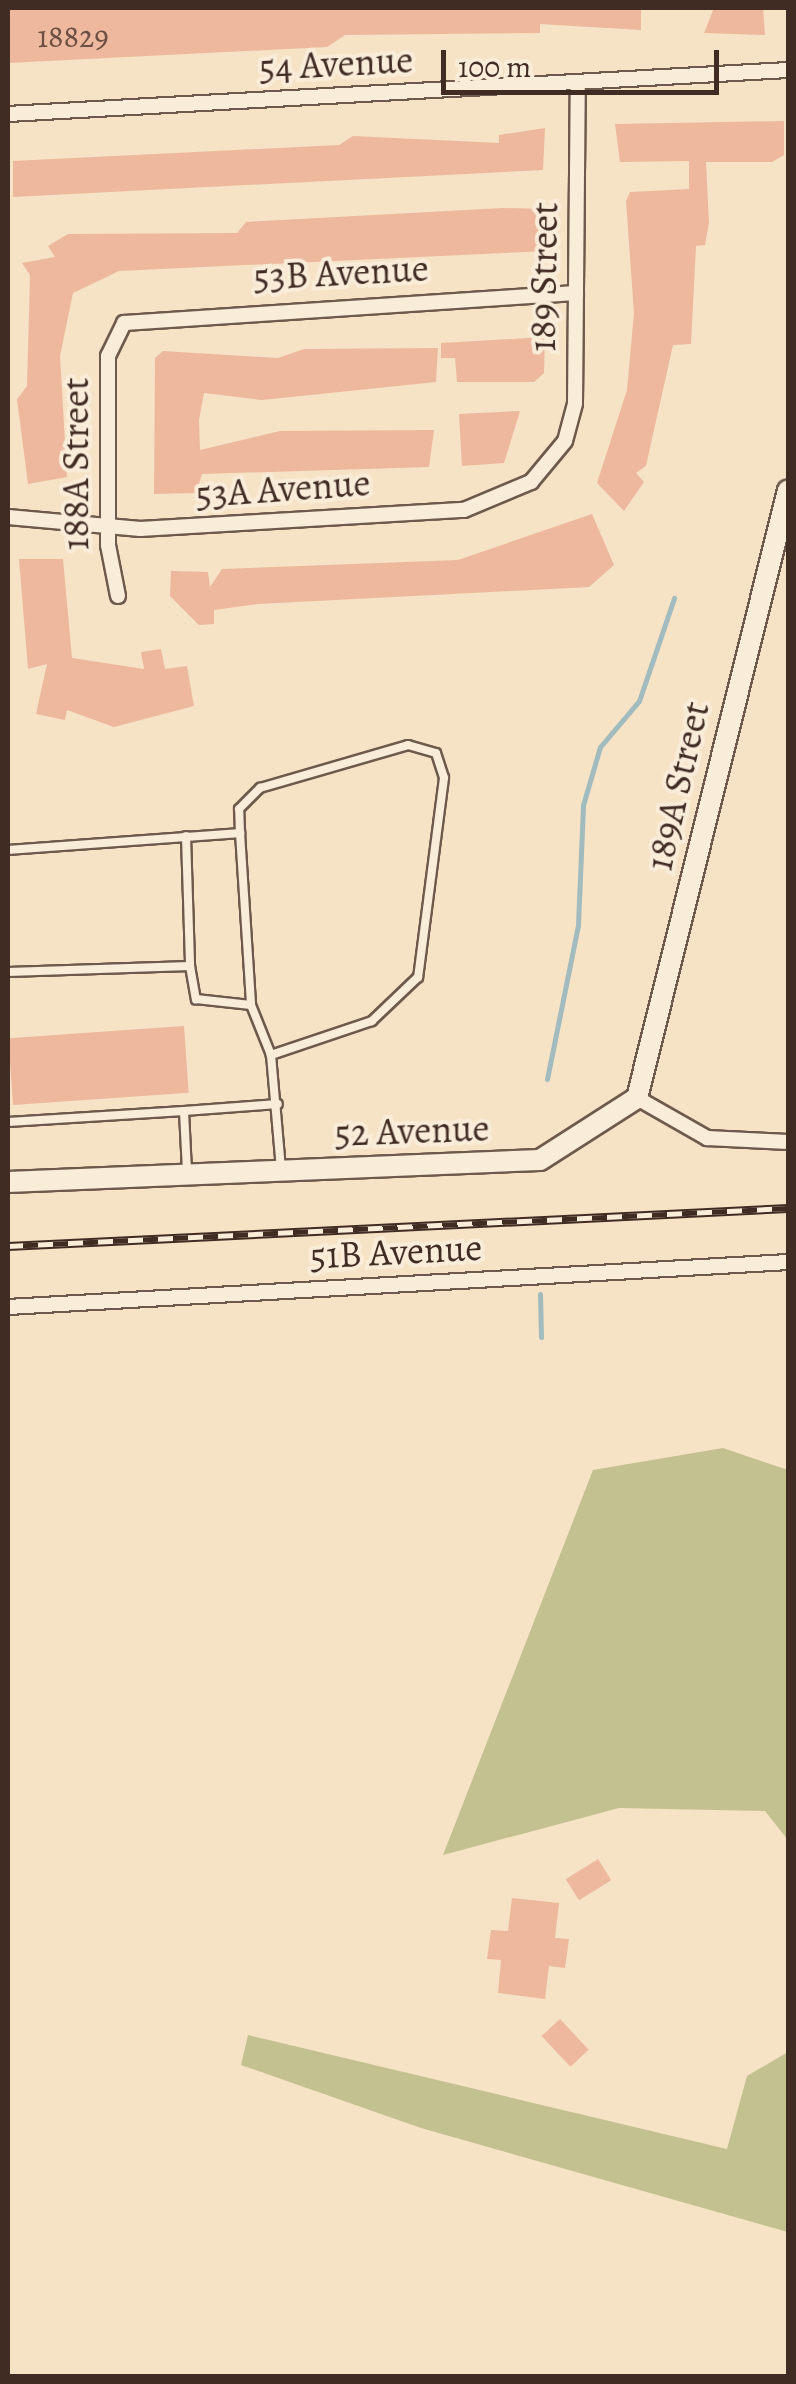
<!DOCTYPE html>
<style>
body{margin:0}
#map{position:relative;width:796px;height:2384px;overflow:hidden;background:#f6e2c5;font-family:Alegreya,serif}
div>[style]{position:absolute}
.green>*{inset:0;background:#c3c190}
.stream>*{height:5px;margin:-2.5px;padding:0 2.5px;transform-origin:2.5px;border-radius:2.5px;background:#a1bbbe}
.building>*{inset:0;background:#edb89d;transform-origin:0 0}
.roads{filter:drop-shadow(2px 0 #6e5a4c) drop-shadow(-2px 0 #6e5a4c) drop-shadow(0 2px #6e5a4c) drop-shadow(0 -2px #6e5a4c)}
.lane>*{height:8px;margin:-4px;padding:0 4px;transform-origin:4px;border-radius:4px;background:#f9ecd9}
.street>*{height:14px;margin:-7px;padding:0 7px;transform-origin:7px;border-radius:7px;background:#f9ecd9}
.secondary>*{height:20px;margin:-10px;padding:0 10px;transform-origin:10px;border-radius:10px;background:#f9ecd9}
.rail>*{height:9px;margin-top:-4.5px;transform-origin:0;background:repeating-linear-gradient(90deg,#f9ecd9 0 15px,#412c24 0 30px);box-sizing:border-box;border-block:2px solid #412c24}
span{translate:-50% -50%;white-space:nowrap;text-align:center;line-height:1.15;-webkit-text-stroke:8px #f9ecd9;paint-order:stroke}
.number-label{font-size:32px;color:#6c4f42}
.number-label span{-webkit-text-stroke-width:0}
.street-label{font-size:38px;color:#412c24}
.frame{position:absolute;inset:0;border:10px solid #412c24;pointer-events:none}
.scale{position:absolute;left:441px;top:50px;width:278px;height:45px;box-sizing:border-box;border:5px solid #412c24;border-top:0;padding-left:12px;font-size:30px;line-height:35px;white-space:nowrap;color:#412c24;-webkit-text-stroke:8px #f9ecd9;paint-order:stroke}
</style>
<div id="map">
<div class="green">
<i style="clip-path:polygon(723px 1448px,788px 1470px,788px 1840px,765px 1811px,619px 1808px,443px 1855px,593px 1470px)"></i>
<i style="clip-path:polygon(248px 2035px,727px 2149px,747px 2076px,788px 2052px,788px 2232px,421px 2128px,241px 2065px)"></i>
</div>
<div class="stream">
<i style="left:547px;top:1079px;width:157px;rotate:-78.6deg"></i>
<i style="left:578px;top:925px;width:120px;rotate:-87.6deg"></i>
<i style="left:583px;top:805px;width:60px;rotate:-73.7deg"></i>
<i style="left:600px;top:747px;width:60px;rotate:-49.7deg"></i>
<i style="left:639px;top:701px;width:109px;rotate:-71.2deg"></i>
<i style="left:540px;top:1294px;width:43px;rotate:88.7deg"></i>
</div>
<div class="building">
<i style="clip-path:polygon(641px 8px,641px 30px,540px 24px,540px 33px,345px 35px,327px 47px,8px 63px,9px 9px)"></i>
<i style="clip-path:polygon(714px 8px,763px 8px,765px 35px,704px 33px)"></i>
<i style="clip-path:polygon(784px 121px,784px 155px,772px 162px,706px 162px,709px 223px,705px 245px,696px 246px,691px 344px,673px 345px,646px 466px,636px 473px,644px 482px,624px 511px,597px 483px,627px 390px,634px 313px,626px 201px,630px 192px,689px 189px,689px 161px,620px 162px,615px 124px)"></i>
<i style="clip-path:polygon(545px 128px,543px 170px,13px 197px,13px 161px,339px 145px,353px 136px,499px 143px,499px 135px)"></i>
<i style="clip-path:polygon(503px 208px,548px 209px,548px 251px,119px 271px,73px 293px,60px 356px,67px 477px,28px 484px,17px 399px,27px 386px,30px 275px,22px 263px,55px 257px,48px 246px,68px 234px,237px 233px,246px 222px)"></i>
<i style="clip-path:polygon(545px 337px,544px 373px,534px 382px,457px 382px,455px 358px,441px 358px,441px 343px)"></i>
<i style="clip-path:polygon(438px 348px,436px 382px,262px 400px,204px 393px,199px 420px,200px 450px,280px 431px,434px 430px,429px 467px,202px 474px,196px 493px,154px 494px,155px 358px,163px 351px,278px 358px,304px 349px)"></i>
<i style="clip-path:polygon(520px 411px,504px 463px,462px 466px,459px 414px)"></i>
<i style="clip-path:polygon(592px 514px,614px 565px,589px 587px,258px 604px,214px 610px,214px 624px,199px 625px,170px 596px,171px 571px,208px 572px,210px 587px,222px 569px,458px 560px)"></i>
<i style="clip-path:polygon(19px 559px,63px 559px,72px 658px,144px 669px,141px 652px,161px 649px,165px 669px,187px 666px,194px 706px,114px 727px,67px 710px,65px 720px,36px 714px,47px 664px,28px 669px)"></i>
<i style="left:184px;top:1026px;width:67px;height:176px;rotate:86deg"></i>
<i style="left:598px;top:1859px;width:25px;height:38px;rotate:58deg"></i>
<i style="clip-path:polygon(512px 1898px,559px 1903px,555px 1938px,569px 1939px,565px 1968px,549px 1966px,545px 1999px,498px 1993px,501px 1960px,487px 1959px,491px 1930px,508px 1931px)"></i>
<i style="left:560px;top:2019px;width:42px;height:25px;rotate:47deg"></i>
</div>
<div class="roads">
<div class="lane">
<i style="left:240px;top:833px;width:24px;rotate:-92deg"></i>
<i style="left:239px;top:809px;width:30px;rotate:-45deg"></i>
<i style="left:260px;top:788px;width:154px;rotate:-16.2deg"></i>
<i style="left:408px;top:745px;width:29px;rotate:16deg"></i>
<i style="left:436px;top:753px;width:26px;rotate:72deg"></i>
<i style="left:444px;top:778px;width:201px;rotate:97.4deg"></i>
<i style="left:418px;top:977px;width:64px;rotate:136.3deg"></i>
<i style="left:372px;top:1021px;width:107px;rotate:161.4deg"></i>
<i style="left:186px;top:836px;width:130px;rotate:88.2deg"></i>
<i style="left:8px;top:850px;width:233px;rotate:-4.2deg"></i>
<i style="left:240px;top:833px;width:172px;rotate:86.3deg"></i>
<i style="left:251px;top:1005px;width:54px;rotate:68.2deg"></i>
<i style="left:271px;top:1055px;width:115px;rotate:85deg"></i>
<i style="left:8px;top:972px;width:182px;rotate:-1.9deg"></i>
<i style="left:190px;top:966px;width:34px;rotate:80deg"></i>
<i style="left:196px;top:999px;width:55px;rotate:6.2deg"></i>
<i style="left:8px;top:1122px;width:176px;rotate:-3.6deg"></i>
<i style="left:187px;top:1171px;width:60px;rotate:-92.9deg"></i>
<i style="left:184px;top:1111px;width:94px;rotate:-4.3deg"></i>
</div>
<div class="street">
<i style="left:8px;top:114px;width:781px;rotate:-3.23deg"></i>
<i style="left:8px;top:517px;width:133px;rotate:5.2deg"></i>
<i style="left:140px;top:529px;width:325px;rotate:-3.4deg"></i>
<i style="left:464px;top:510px;width:73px;rotate:-22.7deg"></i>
<i style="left:531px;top:482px;width:53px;rotate:-50.3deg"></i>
<i style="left:565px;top:441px;width:39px;rotate:-75deg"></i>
<i style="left:575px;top:403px;width:320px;rotate:-89.5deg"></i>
<i style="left:118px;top:596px;width:52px;rotate:-101.1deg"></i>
<i style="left:108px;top:545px;width:189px;rotate:-90deg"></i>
<i style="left:108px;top:356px;width:37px;rotate:-64deg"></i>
<i style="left:124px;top:323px;width:453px;rotate:-3.8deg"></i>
<i style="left:637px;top:1098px;width:81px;rotate:29.7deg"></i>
<i style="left:707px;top:1138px;width:81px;rotate:2.8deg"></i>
<i style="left:8px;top:1307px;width:781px;rotate:-3.3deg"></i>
</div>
<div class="secondary">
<i style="left:8px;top:1182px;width:532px;rotate:-2.37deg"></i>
<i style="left:540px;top:1160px;width:115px;rotate:-32.6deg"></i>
<i style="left:637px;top:1098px;width:626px;rotate:-76.05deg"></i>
</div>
</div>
<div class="rail">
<i style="left:8px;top:1246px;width:781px;rotate:-2.79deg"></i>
</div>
<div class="number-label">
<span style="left:73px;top:36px">18829</span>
</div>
<div class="street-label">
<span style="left:336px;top:64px;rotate:-3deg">54 Avenue</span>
<span style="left:341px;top:273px;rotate:-3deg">53B Avenue</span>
<span style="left:544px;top:277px;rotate:-89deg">189 Street</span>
<span style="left:76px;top:464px;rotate:-90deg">188A Street</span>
<span style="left:283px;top:489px;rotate:-4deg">53A Avenue</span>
<span style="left:678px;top:786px;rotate:-77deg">189A Street</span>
<span style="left:412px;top:1131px;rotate:-2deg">52 Avenue</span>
<span style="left:396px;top:1252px;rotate:-3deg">51B Avenue</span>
</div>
<div class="frame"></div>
<div class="scale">100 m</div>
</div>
